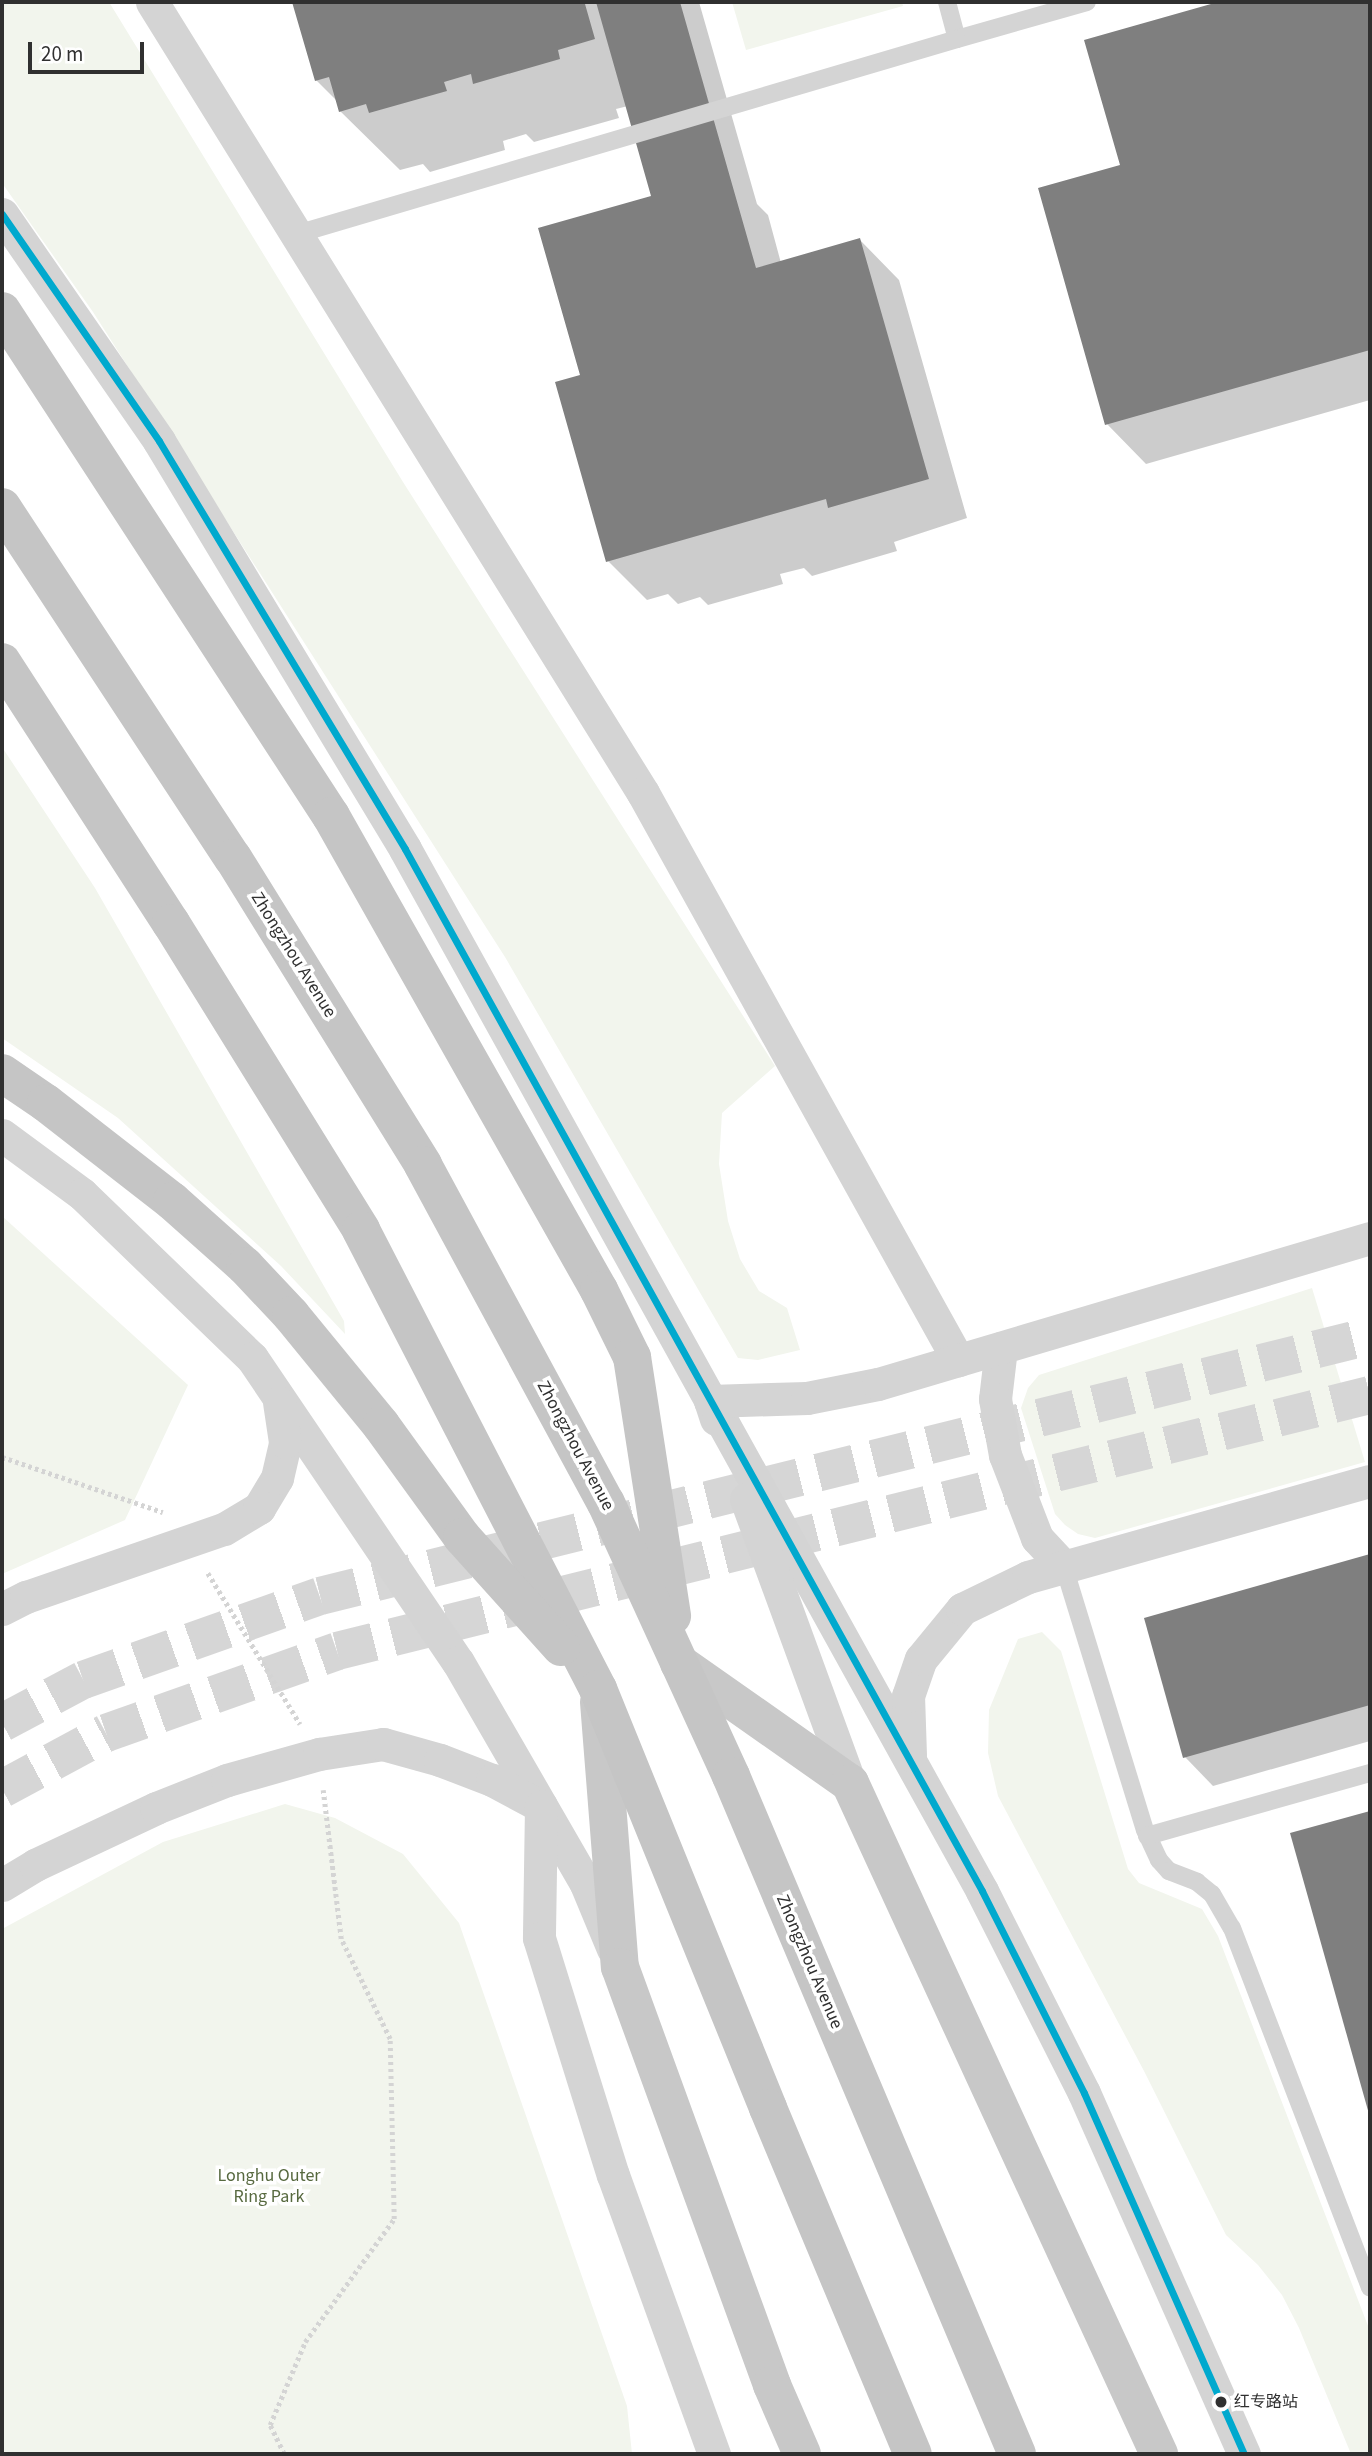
<!DOCTYPE html>
<meta charset="utf-8">
<style>
body{margin:0}
#map{position:relative;width:1372px;height:2456px;overflow:hidden;background:#fff;font-family:"Source Sans 3","Noto Sans SC",sans-serif}
div>[style]{position:absolute}
.green>*{inset:0;background:#f2f5ed}
.shadow>*{inset:0;background:#0003}
.building>*{inset:0;background:#7f7f7f}
.tertiary-tunnel>*{height:38px;margin-top:-19px;transform-origin:0;background:repeating-linear-gradient(90deg,#d6d6d6 0 38px,transparent 0 57px)}
.path>*{height:4.5px;margin-top:-2.25px;transform-origin:0;background:repeating-linear-gradient(90deg,#d4d4d4 0 3.5px,transparent 0 7px)}
.service>*{height:18px;margin:-9px;padding:0 9px;transform-origin:9px;border-radius:9px;background:#d4d4d4}
.minor>*{height:33px;margin:-16.5px;padding:0 16.5px;transform-origin:16.5px;border-radius:16.5px;background:#d4d4d4}
.primary>*{height:38px;margin:-19px;padding:0 19px;transform-origin:19px;border-radius:19px;background:#c8c8c8}
.trunk>*{height:38px;margin:-19px;padding:0 19px;transform-origin:19px;border-radius:19px;background:#c5c5c5}
.bus-1>*{height:7px;margin:-3.5px;padding:0 3.5px;transform-origin:3.5px;border-radius:3.5px;background:#00a9ce}
.dots>*{width:19px;height:19px;translate:-50% -50%;box-sizing:border-box;border:4px solid #fff;border-radius:50%}
span{translate:-50% -50%;white-space:nowrap;text-align:center;line-height:1.15;-webkit-text-stroke:7px #fff;paint-order:stroke}
.bus-label{font-size:16px;color:#303030}
.left{translate:0 -50%;text-align:left}
.street-label{font-size:18px;color:#303030}
.park-label{font-size:18px;color:#57693f}
.frame{position:absolute;inset:0;border:4px solid #303030;pointer-events:none}
.scale{position:absolute;left:28px;top:42px;width:116px;height:32px;box-sizing:border-box;border:4px solid #303030;border-top:0;padding-left:9px;font-size:21px;line-height:24px;white-space:nowrap;color:#303030;-webkit-text-stroke:5px #fff;paint-order:stroke}
</style>
<div id="map">
<div class="green">
<i style="clip-path:polygon(2px 2px,109px 2px,403px 482px,775px 1066px,722px 1113px,719px 1164px,728px 1221px,740px 1259px,759px 1291px,787px 1308px,800px 1350px,758px 1360px,738px 1358px,505px 957px,93px 312px,2px 183px)"></i>
<i style="clip-path:polygon(732px 2px,902px 2px,903px 6px,746px 50px)"></i>
<i style="clip-path:polygon(2px 747px,95px 888px,344px 1321px,345px 1334px,281px 1266px,118px 1118px,2px 1038px)"></i>
<i style="clip-path:polygon(2px 1216px,188px 1385px,125px 1520px,2px 1574px)"></i>
<i style="clip-path:polygon(1312px 1288px,1365px 1462px,1095px 1538px,1078px 1534px,1065px 1525px,1055px 1514px,1021px 1408px,1028px 1388px,1039px 1375px)"></i>
<i style="clip-path:polygon(1042px 1632px,1061px 1651px,1128px 1869px,1139px 1883px,1202px 1909px,1218px 1936px,1370px 2331px,1370px 2454px,1351px 2454px,1299px 2328px,1282px 2295px,1258px 2265px,1226px 2235px,1144px 2071px,998px 1796px,988px 1753px,989px 1710px,1018px 1639px)"></i>
<i style="clip-path:polygon(285px 1804px,335px 1818px,403px 1854px,459px 1923px,627px 2406px,632px 2454px,2px 2454px,2px 1929px,163px 1842px)"></i>
</div>
<div class="shadow">
<i style="clip-path:polygon(294px 2px,699px 2px,757px 204px,768px 215px,781px 263px,860px 240px,899px 280px,967px 518px,894px 542px,897px 551px,812px 576px,804px 568px,780px 574px,783px 584px,708px 605px,700px 597px,678px 604px,668px 594px,647px 600px,608px 561px,582px 376px,654px 197px,628px 106px,616px 109px,619px 118px,534px 142px,526px 134px,503px 141px,505px 150px,430px 172px,423px 164px,400px 170px,340px 111px,338px 102px,316px 80px)"></i>
<i style="clip-path:polygon(1225px 2px,1370px 2px,1370px 400px,1146px 464px,1107px 424px,1122px 166px,1087px 41px)"></i>
<i style="clip-path:polygon(1370px 1556px,1370px 1741px,1213px 1786px,1185px 1757px,1146px 1620px)"></i>
<i style="clip-path:polygon(1370px 1813px,1370px 2111px,1292px 1835px)"></i>
</div>
<div class="building">
<i style="clip-path:polygon(292px 2px,590px 2px,585px 4px,595px 39px,558px 50px,560px 59px,473px 84px,471px 74px,444px 82px,447px 91px,369px 113px,366px 104px,339px 112px,329px 77px,315px 81px)"></i>
<i style="clip-path:polygon(596px 2px,680px 2px,756px 268px,860px 238px,929px 479px,828px 508px,826px 499px,606px 562px,555px 382px,580px 375px,538px 228px,651px 196px)"></i>
<i style="clip-path:polygon(1218px 2px,1370px 2px,1370px 350px,1105px 425px,1038px 188px,1120px 165px,1084px 40px)"></i>
<i style="clip-path:polygon(1370px 1554px,1370px 1705px,1183px 1758px,1144px 1618px)"></i>
<i style="clip-path:polygon(1370px 1811px,1370px 2114px,1369px 2114px,1290px 1833px)"></i>
</div>
<div class="tertiary-tunnel">
<i style="left:2px;top:1723px;width:92px;rotate:-28deg"></i>
<i style="left:83px;top:1680px;width:251px;rotate:-19.5deg"></i>
<i style="left:320px;top:1596px;width:1082px;rotate:-13.91deg"></i>
<i style="left:2px;top:1789px;width:118px;rotate:-28.3deg"></i>
<i style="left:106px;top:1733px;width:245px;rotate:-19.5deg"></i>
<i style="left:337px;top:1651px;width:1064px;rotate:-13.92deg"></i>
</div>
<div class="path">
<i style="left:2px;top:1457px;width:170px;rotate:18.9deg"></i>
<i style="left:208px;top:1573px;width:177px;rotate:58.6deg"></i>
<i style="left:284px;top:2454px;width:32px;rotate:-116deg"></i>
<i style="left:270px;top:2425px;width:90px;rotate:-67.1deg"></i>
<i style="left:305px;top:2342px;width:152px;rotate:-54.1deg"></i>
<i style="left:394px;top:2219px;width:180px;rotate:-91.3deg"></i>
<i style="left:390px;top:2039px;width:111px;rotate:-116.1deg"></i>
<i style="left:341px;top:1939px;width:150px;rotate:-96.9deg"></i>
</div>
<div class="service">
<i style="left:947px;top:2px;width:38px;rotate:75deg"></i>
<i style="left:957px;top:39px;width:135px;rotate:-15.9deg"></i>
<i style="left:297px;top:234px;width:688px;rotate:-16.46deg"></i>
<i style="left:1064px;top:1567px;width:275px;rotate:72.9deg"></i>
<i style="left:1145px;top:1830px;width:33px;rotate:65deg"></i>
<i style="left:1159px;top:1860px;width:15px;rotate:48deg"></i>
<i style="left:1169px;top:1871px;width:30px;rotate:21deg"></i>
<i style="left:1197px;top:1882px;width:19px;rotate:39deg"></i>
<i style="left:1212px;top:1894px;width:39px;rotate:60deg"></i>
<i style="left:1232px;top:1928px;width:385px;rotate:69deg"></i>
<i style="left:1147px;top:1836px;width:232px;rotate:-15.8deg"></i>
</div>
<div class="minor">
<i style="left:152px;top:2px;width:931px;rotate:58.17deg"></i>
<i style="left:643px;top:793px;width:649px;rotate:60.95deg"></i>
<i style="left:2px;top:214px;width:276px;rotate:55.3deg"></i>
<i style="left:159px;top:441px;width:476px;rotate:58.9deg"></i>
<i style="left:405px;top:849px;width:1191px;rotate:61.02deg"></i>
<i style="left:982px;top:1891px;width:226px;rotate:63.2deg"></i>
<i style="left:1084px;top:2093px;width:395px;rotate:66.1deg"></i>
<i style="left:2px;top:1135px;width:99px;rotate:36.4deg"></i>
<i style="left:82px;top:1194px;width:236px;rotate:44deg"></i>
<i style="left:252px;top:1358px;width:367px;rotate:55.9deg"></i>
<i style="left:458px;top:1662px;width:256px;rotate:60deg"></i>
<i style="left:586px;top:1884px;width:70px;rotate:67.4deg"></i>
<i style="left:1001px;top:1348px;width:51px;rotate:96.7deg"></i>
<i style="left:995px;top:1399px;width:57px;rotate:79.9deg"></i>
<i style="left:1005px;top:1455px;width:89px;rotate:68.9deg"></i>
<i style="left:1037px;top:1538px;width:40px;rotate:47deg"></i>
<i style="left:716px;top:1419px;width:19px;rotate:-108deg"></i>
<i style="left:710px;top:1401px;width:97px;rotate:-1.8deg"></i>
<i style="left:807px;top:1398px;width:72px;rotate:-11.2deg"></i>
<i style="left:878px;top:1384px;width:513px;rotate:-16.53deg"></i>
<i style="left:746px;top:1499px;width:302px;rotate:69.9deg"></i>
<i style="left:2px;top:1609px;width:27px;rotate:-27deg"></i>
<i style="left:26px;top:1597px;width:209px;rotate:-19deg"></i>
<i style="left:224px;top:1529px;width:41px;rotate:-31deg"></i>
<i style="left:259px;top:1508px;width:35px;rotate:-59deg"></i>
<i style="left:277px;top:1478px;width:37px;rotate:-77deg"></i>
<i style="left:285px;top:1442px;width:40px;rotate:-98.5deg"></i>
<i style="left:910px;top:1755px;width:59px;rotate:-91.9deg"></i>
<i style="left:908px;top:1696px;width:39px;rotate:-71deg"></i>
<i style="left:921px;top:1659px;width:65px;rotate:-50.6deg"></i>
<i style="left:962px;top:1609px;width:73px;rotate:-25.9deg"></i>
<i style="left:1028px;top:1577px;width:355px;rotate:-15.7deg"></i>
<i style="left:2px;top:1885px;width:39px;rotate:-31deg"></i>
<i style="left:35px;top:1865px;width:134px;rotate:-25.2deg"></i>
<i style="left:156px;top:1808px;width:76px;rotate:-21.5deg"></i>
<i style="left:227px;top:1780px;width:96px;rotate:-15.8deg"></i>
<i style="left:319px;top:1754px;width:65px;rotate:-8.9deg"></i>
<i style="left:383px;top:1744px;width:59px;rotate:15.7deg"></i>
<i style="left:440px;top:1760px;width:56px;rotate:21deg"></i>
<i style="left:492px;top:1780px;width:55px;rotate:28deg"></i>
<i style="left:541px;top:1806px;width:132px;rotate:90.9deg"></i>
<i style="left:539px;top:1938px;width:248px;rotate:72.7deg"></i>
<i style="left:613px;top:2175px;width:297px;rotate:70.1deg"></i>
</div>
<div class="primary">
<i style="left:679px;top:1663px;width:209px;rotate:35.1deg"></i>
<i style="left:850px;top:1783px;width:739px;rotate:65.27deg"></i>
<i style="left:599px;top:1702px;width:266px;rotate:85.5deg"></i>
<i style="left:620px;top:1967px;width:445px;rotate:70deg"></i>
<i style="left:772px;top:2385px;width:75px;rotate:66.5deg"></i>
</div>
<div class="trunk">
<i style="left:2px;top:311px;width:603px;rotate:56.92deg"></i>
<i style="left:331px;top:816px;width:545px;rotate:60.52deg"></i>
<i style="left:599px;top:1290px;width:75px;rotate:63.8deg"></i>
<i style="left:632px;top:1357px;width:262px;rotate:81.2deg"></i>
<i style="left:2px;top:507px;width:420px;rotate:56.7deg"></i>
<i style="left:233px;top:858px;width:361px;rotate:58.2deg"></i>
<i style="left:423px;top:1165px;width:384px;rotate:61.6deg"></i>
<i style="left:606px;top:1503px;width:300px;rotate:65.4deg"></i>
<i style="left:731px;top:1776px;width:736px;rotate:67.13deg"></i>
<i style="left:2px;top:662px;width:311px;rotate:57.1deg"></i>
<i style="left:171px;top:923px;width:361px;rotate:58.2deg"></i>
<i style="left:361px;top:1230px;width:517px;rotate:62.69deg"></i>
<i style="left:598px;top:1689px;width:452px;rotate:67.9deg"></i>
<i style="left:768px;top:2108px;width:375px;rotate:67.3deg"></i>
<i style="left:2px;top:1073px;width:53px;rotate:34.3deg"></i>
<i style="left:46px;top:1103px;width:160px;rotate:37.9deg"></i>
<i style="left:172px;top:1201px;width:98px;rotate:41.7deg"></i>
<i style="left:245px;top:1266px;width:67px;rotate:46.8deg"></i>
<i style="left:291px;top:1315px;width:142px;rotate:50.7deg"></i>
<i style="left:381px;top:1425px;width:138px;rotate:54.1deg"></i>
<i style="left:462px;top:1537px;width:148px;rotate:48deg"></i>
</div>
<div class="bus-1">
<i style="left:2px;top:214px;width:276px;rotate:55.3deg"></i>
<i style="left:159px;top:441px;width:476px;rotate:58.9deg"></i>
<i style="left:405px;top:849px;width:1191px;rotate:61.02deg"></i>
<i style="left:982px;top:1891px;width:226px;rotate:63.2deg"></i>
<i style="left:1084px;top:2093px;width:395px;rotate:66.1deg"></i>
</div>
<div class="dots">
<i style="left:1221px;top:2402px;background:#303030"></i>
</div>
<div class="bus-label">
<span class="left" style="left:1234px;top:2402px">红专路站</span>
</div>
<div class="street-label">
<span style="left:293px;top:955px;rotate:58deg">Zhongzhou Avenue</span>
<span style="left:575px;top:1446px;rotate:62deg">Zhongzhou Avenue</span>
<span style="left:809px;top:1962px;rotate:67deg">Zhongzhou Avenue</span>
</div>
<div class="park-label">
<span style="left:269px;top:2187px">Longhu Outer<br>Ring Park</span>
</div>
<div class="frame"></div>
<div class="scale">20 m</div>
</div>
